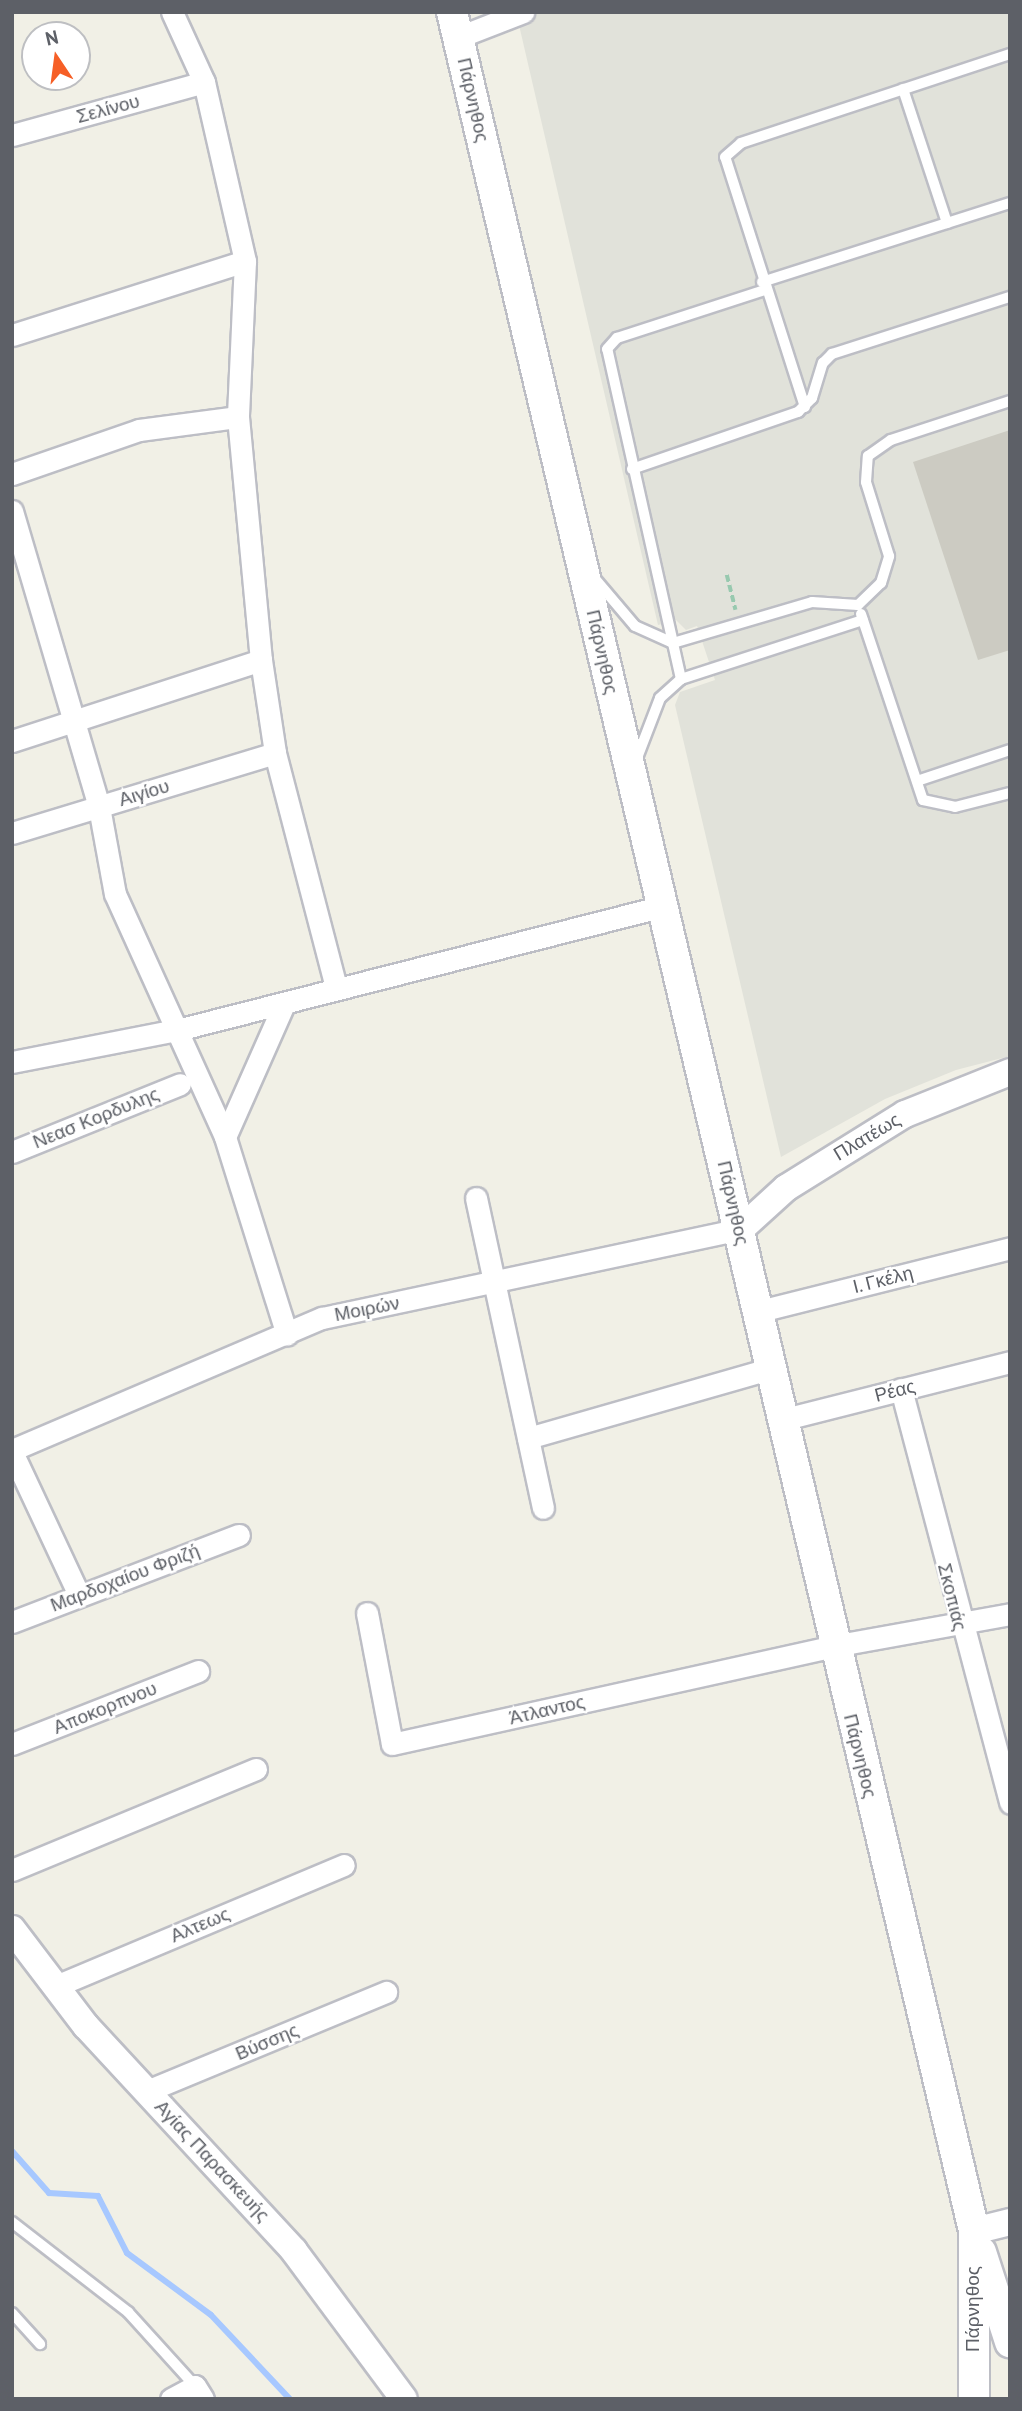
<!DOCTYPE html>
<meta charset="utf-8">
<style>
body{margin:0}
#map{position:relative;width:1022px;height:2411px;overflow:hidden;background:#f1f0e6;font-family:"PT Sans",sans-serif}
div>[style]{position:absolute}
.industrial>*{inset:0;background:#e1e2da}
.stream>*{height:6px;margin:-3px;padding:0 3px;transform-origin:3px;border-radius:3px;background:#a7c8ff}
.building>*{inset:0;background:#cccbc2}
.path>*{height:3.5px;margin-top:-1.75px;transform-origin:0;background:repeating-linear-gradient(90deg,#98c9af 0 7px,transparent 0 10.5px)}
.roads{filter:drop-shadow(2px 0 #bdbec5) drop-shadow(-2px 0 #bdbec5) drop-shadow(0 2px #bdbec5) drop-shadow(0 -2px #bdbec5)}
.service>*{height:10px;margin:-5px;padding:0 5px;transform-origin:5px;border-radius:5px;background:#fff}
.minor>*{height:21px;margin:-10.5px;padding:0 10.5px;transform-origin:10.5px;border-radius:10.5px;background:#fff}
.tertiary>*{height:26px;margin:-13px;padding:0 13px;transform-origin:13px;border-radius:13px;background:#fff}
.secondary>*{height:30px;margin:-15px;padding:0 15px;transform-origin:15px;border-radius:15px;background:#fff}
span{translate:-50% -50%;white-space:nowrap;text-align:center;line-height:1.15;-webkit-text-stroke:5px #fff;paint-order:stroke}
.street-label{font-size:19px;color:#5d6067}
.frame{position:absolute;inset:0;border:14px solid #5d6067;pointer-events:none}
.north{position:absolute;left:21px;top:21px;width:70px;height:70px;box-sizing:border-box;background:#fff;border:2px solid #bebfc2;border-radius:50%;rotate:347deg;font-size:19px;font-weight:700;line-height:28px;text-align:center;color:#5d6067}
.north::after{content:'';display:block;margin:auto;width:24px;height:32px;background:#f65f26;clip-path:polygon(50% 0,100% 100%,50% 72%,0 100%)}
</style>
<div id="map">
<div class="industrial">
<i style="clip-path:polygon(516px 12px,1010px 12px,1010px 1056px,956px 1070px,885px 1099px,781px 1157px,675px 705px,680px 692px,715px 680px,697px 626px,686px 630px,676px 620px,658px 625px)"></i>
</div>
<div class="stream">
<i style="left:12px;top:2151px;width:56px;rotate:48.6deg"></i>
<i style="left:49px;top:2193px;width:49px;rotate:3.5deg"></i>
<i style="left:98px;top:2196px;width:64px;rotate:63deg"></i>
<i style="left:127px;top:2253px;width:104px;rotate:36.4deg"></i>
<i style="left:211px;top:2315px;width:115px;rotate:46.8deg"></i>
</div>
<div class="building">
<i style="clip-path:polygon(1010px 430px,1010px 650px,978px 660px,913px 462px)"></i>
</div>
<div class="path">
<i style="left:727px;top:575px;width:36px;rotate:76deg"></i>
</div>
<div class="roads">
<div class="service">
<i style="left:903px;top:89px;width:141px;rotate:71.8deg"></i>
<i style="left:762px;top:282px;width:260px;rotate:-17.7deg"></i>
<i style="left:805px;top:407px;width:262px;rotate:-107.7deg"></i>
<i style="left:725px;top:157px;width:21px;rotate:-41deg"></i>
<i style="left:741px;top:143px;width:283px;rotate:-18.3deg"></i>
<i style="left:632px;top:469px;width:176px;rotate:-19deg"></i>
<i style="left:798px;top:412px;width:20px;rotate:-45deg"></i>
<i style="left:812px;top:398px;width:37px;rotate:-73deg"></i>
<i style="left:823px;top:363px;width:13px;rotate:-45deg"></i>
<i style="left:832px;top:354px;width:187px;rotate:-17.8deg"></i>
<i style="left:596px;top:580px;width:60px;rotate:49.7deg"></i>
<i style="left:635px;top:626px;width:42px;rotate:24.1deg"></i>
<i style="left:673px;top:643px;width:145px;rotate:-16.4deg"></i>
<i style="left:812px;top:602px;width:46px;rotate:3.7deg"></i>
<i style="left:858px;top:605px;width:32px;rotate:-44deg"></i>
<i style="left:881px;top:583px;width:28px;rotate:-73deg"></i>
<i style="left:889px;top:556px;width:77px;rotate:-107.3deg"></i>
<i style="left:866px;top:482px;width:26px;rotate:-86deg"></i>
<i style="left:868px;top:456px;width:28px;rotate:-35deg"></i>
<i style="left:891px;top:440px;width:125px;rotate:-18.1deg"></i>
<i style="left:861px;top:614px;width:196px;rotate:71.6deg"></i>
<i style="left:923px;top:800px;width:33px;rotate:12deg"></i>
<i style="left:955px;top:807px;width:57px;rotate:-14.3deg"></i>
<i style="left:681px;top:679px;width:338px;rotate:-102.6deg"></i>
<i style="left:607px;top:349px;width:15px;rotate:-48deg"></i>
<i style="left:617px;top:338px;width:156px;rotate:-18deg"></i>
<i style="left:637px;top:758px;width:64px;rotate:-69deg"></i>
<i style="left:660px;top:698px;width:28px;rotate:-42deg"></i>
<i style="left:681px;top:679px;width:191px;rotate:-18deg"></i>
<i style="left:917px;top:781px;width:98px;rotate:-18.4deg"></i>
<i style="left:12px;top:2222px;width:147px;rotate:37.8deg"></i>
<i style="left:128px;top:2312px;width:100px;rotate:47.8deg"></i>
<i style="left:12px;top:2313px;width:42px;rotate:47.9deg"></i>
</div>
<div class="minor">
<i style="left:172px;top:12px;width:77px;rotate:65.4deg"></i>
<i style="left:204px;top:82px;width:184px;rotate:77.1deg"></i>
<i style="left:245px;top:261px;width:156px;rotate:92.6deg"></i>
<i style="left:238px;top:417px;width:244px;rotate:84.6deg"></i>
<i style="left:261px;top:660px;width:94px;rotate:81.4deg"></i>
<i style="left:275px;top:753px;width:242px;rotate:75.4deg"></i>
<i style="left:459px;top:37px;width:69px;rotate:-21.3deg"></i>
<i style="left:12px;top:135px;width:199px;rotate:-15.4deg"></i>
<i style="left:12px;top:335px;width:244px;rotate:-17.6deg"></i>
<i style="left:12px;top:474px;width:134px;rotate:-19.1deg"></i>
<i style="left:139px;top:430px;width:100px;rotate:-7.5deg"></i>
<i style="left:12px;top:511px;width:309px;rotate:73.6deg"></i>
<i style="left:99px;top:807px;width:88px;rotate:79.6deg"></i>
<i style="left:115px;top:894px;width:267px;rotate:65.6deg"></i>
<i style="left:12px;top:741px;width:262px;rotate:-18deg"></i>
<i style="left:12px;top:833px;width:275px;rotate:-16.9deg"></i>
<i style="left:284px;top:1004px;width:145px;rotate:113.9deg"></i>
<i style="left:225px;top:1137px;width:207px;rotate:72.6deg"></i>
<i style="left:12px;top:1062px;width:172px;rotate:-11deg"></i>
<i style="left:181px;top:1029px;width:495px;rotate:-14.3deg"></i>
<i style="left:12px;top:1152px;width:181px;rotate:-22deg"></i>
<i style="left:476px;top:1198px;width:317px;rotate:77.8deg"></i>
<i style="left:756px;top:1312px;width:262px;rotate:-14.1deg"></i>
<i style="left:901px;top:1389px;width:428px;rotate:75.2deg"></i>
<i style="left:781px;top:1420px;width:236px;rotate:-14.2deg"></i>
<i style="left:528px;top:1438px;width:250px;rotate:-16deg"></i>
<i style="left:12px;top:1450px;width:337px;rotate:-23.1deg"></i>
<i style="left:322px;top:1318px;width:428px;rotate:-12deg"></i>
<i style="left:12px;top:1452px;width:158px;rotate:64.9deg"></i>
<i style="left:367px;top:1613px;width:133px;rotate:79.2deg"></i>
<i style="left:392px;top:1744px;width:452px;rotate:-12.5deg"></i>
<i style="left:833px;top:1646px;width:180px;rotate:-10.2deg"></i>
<i style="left:12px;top:1622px;width:243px;rotate:-21deg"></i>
<i style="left:12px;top:1744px;width:200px;rotate:-21.4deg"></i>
<i style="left:12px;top:1870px;width:264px;rotate:-22.5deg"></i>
<i style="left:56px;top:1986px;width:312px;rotate:-22.8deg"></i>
<i style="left:147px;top:2091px;width:259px;rotate:-22.5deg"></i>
<i style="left:171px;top:2399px;width:27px;rotate:-28deg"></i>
<i style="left:195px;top:2386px;width:15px;rotate:58deg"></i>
</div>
<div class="tertiary">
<i style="left:741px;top:1229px;width:61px;rotate:-42.3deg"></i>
<i style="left:786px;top:1188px;width:140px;rotate:-31.9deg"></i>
<i style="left:905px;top:1114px;width:113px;rotate:-21.8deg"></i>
<i style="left:12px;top:1929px;width:122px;rotate:52.7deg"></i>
<i style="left:86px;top:2026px;width:306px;rotate:47.2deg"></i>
<i style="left:294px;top:2251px;width:184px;rotate:53.4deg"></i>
<i style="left:974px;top:2231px;width:37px;rotate:-14deg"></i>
</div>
<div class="secondary">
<i style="left:452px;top:12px;width:2280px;rotate:76.76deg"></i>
<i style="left:974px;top:2231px;width:168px;rotate:90deg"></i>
<i style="left:981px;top:2252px;width:95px;rotate:72.1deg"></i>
</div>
</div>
<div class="street-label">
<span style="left:473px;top:100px;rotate:77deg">Πάρνηθος</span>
<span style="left:108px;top:109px;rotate:-15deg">Σελίνου</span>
<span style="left:602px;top:652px;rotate:77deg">Πάρνηθος</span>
<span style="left:144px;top:793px;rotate:-17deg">Αιγίου</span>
<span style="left:96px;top:1118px;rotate:-22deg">Νεασ Κορδυλης</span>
<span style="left:867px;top:1137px;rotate:-31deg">Πλατέως</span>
<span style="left:733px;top:1203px;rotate:77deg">Πάρνηθος</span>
<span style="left:883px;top:1280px;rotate:-14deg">Ι. Γκέλη</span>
<span style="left:367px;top:1309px;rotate:-11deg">Μοιρών</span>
<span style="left:895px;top:1391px;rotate:-14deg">Ρέας</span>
<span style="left:125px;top:1578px;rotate:-21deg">Μαρδοχαίου Φριζή</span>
<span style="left:952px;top:1597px;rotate:76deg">Σκοπιάς</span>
<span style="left:105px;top:1708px;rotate:-22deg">Αποκορπνου</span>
<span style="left:547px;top:1710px;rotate:-13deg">Άτλαντος</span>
<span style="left:860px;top:1756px;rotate:76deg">Πάρνηθος</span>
<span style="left:200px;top:1925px;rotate:-23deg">Αλτεως</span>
<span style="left:267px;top:2042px;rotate:-23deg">Βύσσης</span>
<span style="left:212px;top:2161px;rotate:47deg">Αγίας Παρασκευής</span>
<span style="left:973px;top:2309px;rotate:-90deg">Πάρνηθος</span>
</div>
<div class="frame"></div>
<div class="north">N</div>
</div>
